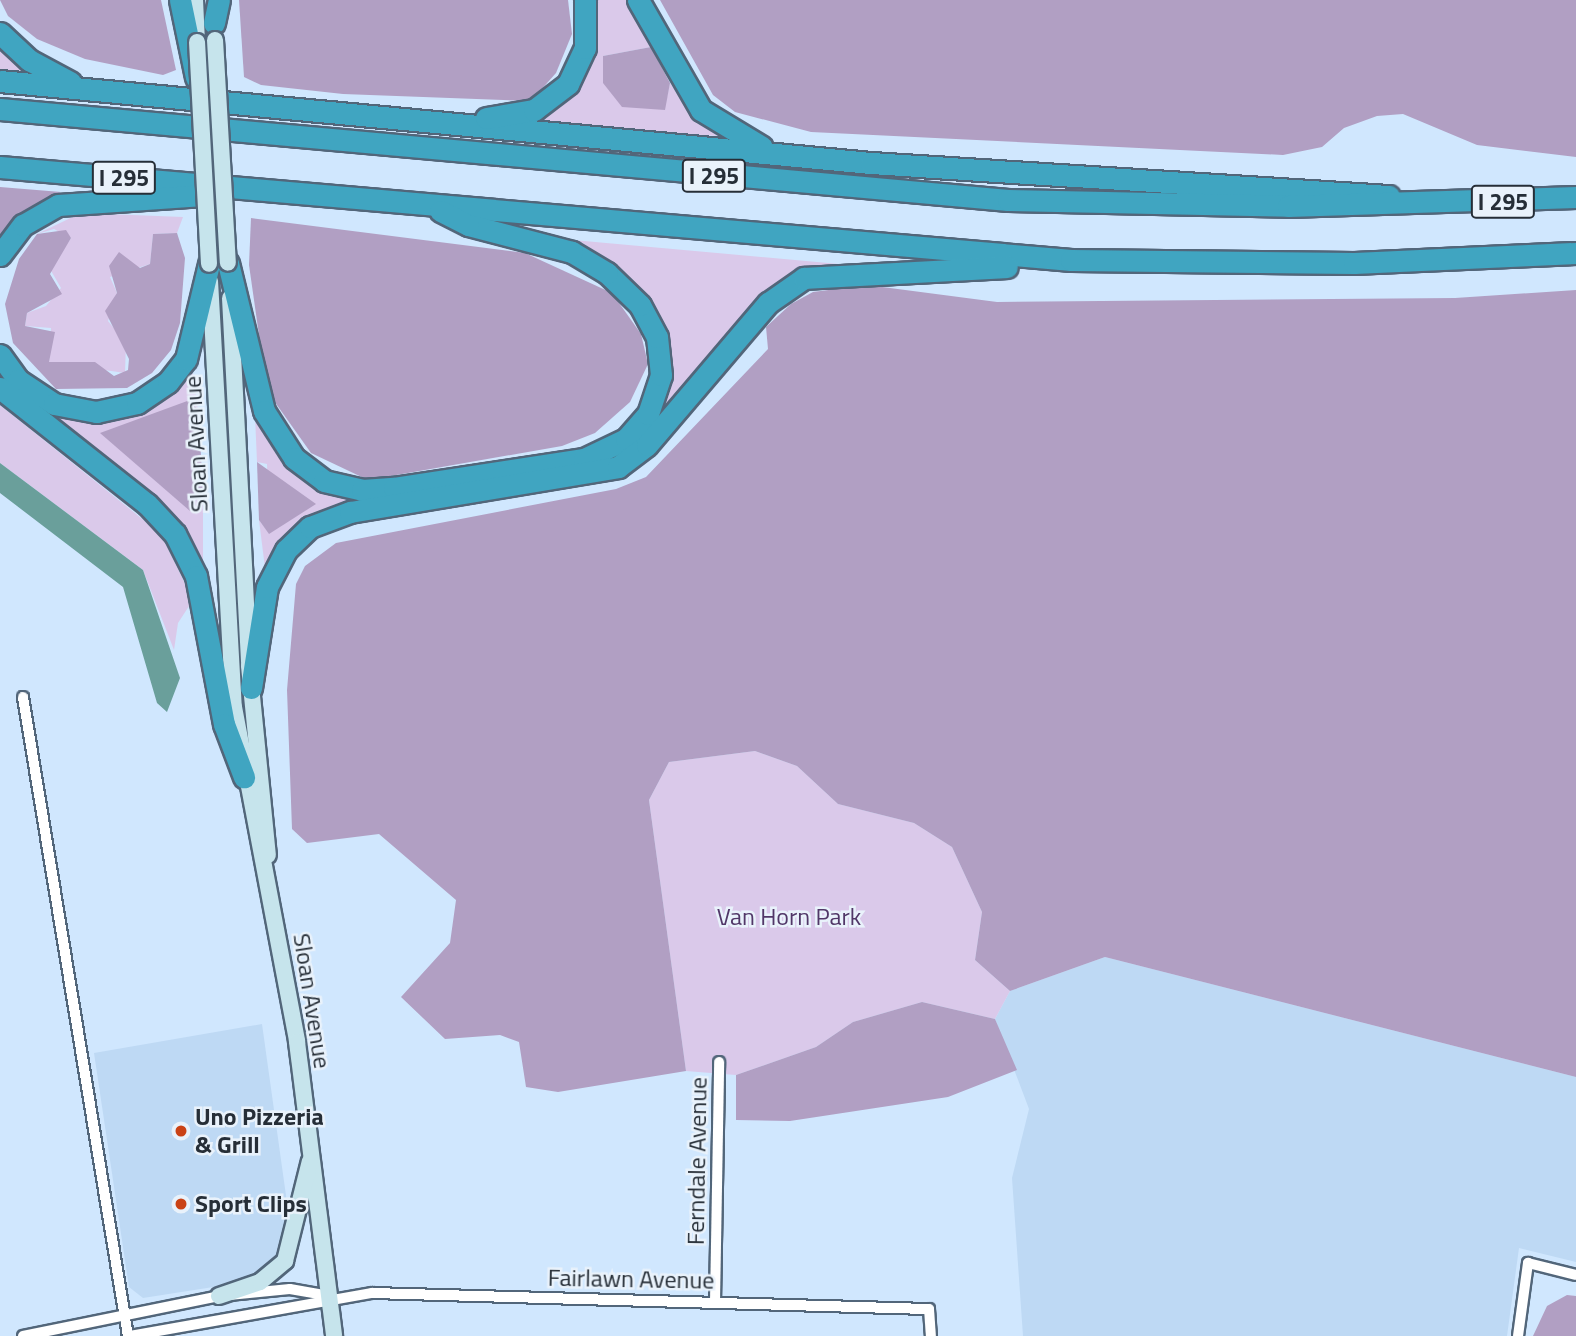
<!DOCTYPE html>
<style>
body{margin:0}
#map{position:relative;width:1576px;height:1336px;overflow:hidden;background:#d0e7fe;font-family:"Titillium Web",sans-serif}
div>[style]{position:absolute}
.built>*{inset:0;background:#bed9f4}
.green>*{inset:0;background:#dac9ea}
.forest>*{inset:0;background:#b19fc3}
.water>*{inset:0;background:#6a9f9b}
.roads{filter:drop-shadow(2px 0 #52667a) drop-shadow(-2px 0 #52667a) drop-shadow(0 2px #52667a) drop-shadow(0 -2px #52667a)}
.street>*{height:10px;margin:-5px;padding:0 5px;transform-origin:5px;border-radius:5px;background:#fff}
.secondary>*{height:16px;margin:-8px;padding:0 8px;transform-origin:8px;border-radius:8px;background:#c6e4ec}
.highway>*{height:21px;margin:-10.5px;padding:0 10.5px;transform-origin:10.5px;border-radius:10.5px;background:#40a5c1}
.bridges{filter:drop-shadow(2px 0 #52667a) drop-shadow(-2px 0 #52667a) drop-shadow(0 2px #52667a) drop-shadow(0 -2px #52667a)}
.secondary-bridge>*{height:16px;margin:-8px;padding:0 8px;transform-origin:8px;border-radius:8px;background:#c6e4ec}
.dots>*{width:19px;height:19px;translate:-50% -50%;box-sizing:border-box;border:4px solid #e9f2fb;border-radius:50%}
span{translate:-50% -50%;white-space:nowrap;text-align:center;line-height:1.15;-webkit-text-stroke:5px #e9f2fb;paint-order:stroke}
.shield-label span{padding:2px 5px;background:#e9f2fb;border:2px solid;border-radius:5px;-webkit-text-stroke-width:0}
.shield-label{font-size:23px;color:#262e37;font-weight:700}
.street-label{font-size:24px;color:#262e37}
.park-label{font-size:24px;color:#513768}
.poi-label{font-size:24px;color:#262e37;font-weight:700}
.left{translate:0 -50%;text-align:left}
</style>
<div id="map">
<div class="built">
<i style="clip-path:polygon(1105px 957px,1576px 1077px,1576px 1262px,1519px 1248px,1507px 1336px,1023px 1336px,1012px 1178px,1029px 1109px,995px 1019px,1010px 991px)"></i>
<i style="clip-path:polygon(262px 1024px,289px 1217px,274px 1267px,239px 1283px,143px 1298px,129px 1287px,94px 1053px)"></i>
</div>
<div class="green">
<i style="clip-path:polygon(590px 0,626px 0,651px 47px,603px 56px,664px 110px,670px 83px,701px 124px,719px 136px,516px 124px,558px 105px,585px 69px)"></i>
<i style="clip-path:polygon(0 45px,27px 74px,0 71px)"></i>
<i style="clip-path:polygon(81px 213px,183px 217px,177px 233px,153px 234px,150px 264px,110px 277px,117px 293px,108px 321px,126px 343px,125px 373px,49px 362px,51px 328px,25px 326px,27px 313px,46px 306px,61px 288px,50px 269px,71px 238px,54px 229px,37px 234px)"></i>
<i style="clip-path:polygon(573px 240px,839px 264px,789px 278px,662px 411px,667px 385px,651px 306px,618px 268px)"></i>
<i style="clip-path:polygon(192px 369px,198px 410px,190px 401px,190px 511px,203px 487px,203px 573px,48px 414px,112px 417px,160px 399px)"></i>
<i style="clip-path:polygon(0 405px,161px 534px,193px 600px,178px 623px,174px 650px,143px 570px,0 463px)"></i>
<i style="clip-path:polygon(255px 416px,329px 490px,354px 503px,300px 521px,265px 568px,259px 520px,269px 533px,267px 464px,257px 462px)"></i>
<i style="clip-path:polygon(755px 751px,797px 766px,838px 804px,914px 823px,952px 847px,982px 912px,975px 960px,1010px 991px,995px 1019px,922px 1002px,853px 1022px,816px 1047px,736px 1075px,686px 1071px,649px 800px,669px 762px)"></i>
</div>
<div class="forest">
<i style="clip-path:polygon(0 0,161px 0,176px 70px,163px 75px,85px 59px,37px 39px,8px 16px)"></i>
<i style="clip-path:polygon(239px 0,568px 0,572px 34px,556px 73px,531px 101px,343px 94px,261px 85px,244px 77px)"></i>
<i style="clip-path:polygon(660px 0,1576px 0,1576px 157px,1477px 145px,1403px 114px,1377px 116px,1344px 128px,1322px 147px,1283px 155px,811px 132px,735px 112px,713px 95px)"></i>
<i style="clip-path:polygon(651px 47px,670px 83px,665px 110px,622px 107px,603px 83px,603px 56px)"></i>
<i style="clip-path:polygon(0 187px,61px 192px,29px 208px,0 235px)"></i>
<i style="clip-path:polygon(251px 218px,525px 253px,612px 293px,641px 334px,648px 364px,630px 402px,595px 433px,562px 446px,368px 480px,311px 453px,267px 391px,249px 265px)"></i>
<i style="clip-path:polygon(66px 230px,71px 238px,50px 274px,62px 294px,27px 313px,25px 326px,55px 332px,49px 362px,95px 362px,114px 376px,128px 370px,129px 359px,105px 311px,117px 293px,109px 266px,119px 252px,140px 268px,150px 264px,153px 234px,177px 233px,185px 258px,180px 323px,171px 350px,152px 373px,127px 388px,56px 389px,13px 343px,5px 304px,19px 259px,37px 234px)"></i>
<i style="clip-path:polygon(867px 285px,997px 302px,1455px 298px,1576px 290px,1576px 1077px,1105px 957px,1010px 991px,975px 960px,982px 912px,952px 847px,914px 823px,838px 804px,797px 766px,755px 751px,669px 762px,649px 800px,686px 1071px,558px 1092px,526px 1087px,519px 1042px,500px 1035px,445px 1039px,401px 997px,450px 943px,456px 900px,379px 834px,307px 843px,292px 829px,287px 690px,296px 584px,305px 566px,336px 543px,616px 489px,646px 477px,768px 349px,766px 327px,791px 304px,813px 292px)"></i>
<i style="clip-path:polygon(190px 400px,198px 410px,203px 487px,190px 511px,100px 433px)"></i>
<i style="clip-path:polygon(257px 462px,316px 504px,269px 534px,259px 520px)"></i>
<i style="clip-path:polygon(922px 1002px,995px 1019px,1017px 1070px,948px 1097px,790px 1121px,736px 1120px,736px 1075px,816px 1047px,853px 1022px)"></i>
<i style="clip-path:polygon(1567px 1295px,1576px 1296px,1576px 1336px,1533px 1336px,1547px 1306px)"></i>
</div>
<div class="water">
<i style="clip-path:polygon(0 463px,143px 570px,180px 678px,167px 712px,157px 703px,123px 587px,0 493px)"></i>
</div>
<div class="roads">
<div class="street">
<i style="left:23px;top:697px;width:648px;rotate:80.67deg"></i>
<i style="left:715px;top:1302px;width:240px;rotate:-89deg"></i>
<i style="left:23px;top:1336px;width:200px;rotate:-11.5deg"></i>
<i style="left:219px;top:1296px;width:71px;rotate:-5.6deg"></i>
<i style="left:290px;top:1289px;width:40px;rotate:10deg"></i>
<i style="left:130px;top:1336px;width:246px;rotate:-10.1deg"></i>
<i style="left:372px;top:1293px;width:557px;rotate:1.65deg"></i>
<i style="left:929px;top:1309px;width:27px;rotate:86deg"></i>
<i style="left:1518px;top:1336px;width:74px;rotate:-82.2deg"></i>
<i style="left:1528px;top:1263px;width:49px;rotate:14deg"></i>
</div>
<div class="secondary">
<i style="left:195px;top:0;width:42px;rotate:87.3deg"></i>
<i style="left:210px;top:281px;width:427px;rotate:86.8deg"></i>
<i style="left:234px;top:707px;width:341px;rotate:79.3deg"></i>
<i style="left:297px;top:1042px;width:296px;rotate:82.8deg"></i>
<i style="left:230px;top:298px;width:368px;rotate:87deg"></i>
<i style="left:249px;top:666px;width:190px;rotate:84.3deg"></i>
<i style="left:219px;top:1296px;width:43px;rotate:-18.9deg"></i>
<i style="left:260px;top:1282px;width:33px;rotate:-40deg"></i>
<i style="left:285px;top:1261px;width:103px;rotate:-76deg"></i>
</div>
<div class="highway">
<i style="left:180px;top:0;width:79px;rotate:78.3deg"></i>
<i style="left:638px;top:0;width:127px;rotate:60.2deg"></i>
<i style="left:701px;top:110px;width:71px;rotate:31.2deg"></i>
<i style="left:214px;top:23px;width:24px;rotate:-78deg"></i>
<i style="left:0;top:33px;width:40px;rotate:43deg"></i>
<i style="left:29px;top:60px;width:47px;rotate:28.2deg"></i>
<i style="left:0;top:81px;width:875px;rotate:5.38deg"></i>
<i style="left:871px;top:163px;width:519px;rotate:3.65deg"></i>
<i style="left:0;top:109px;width:1012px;rotate:5.16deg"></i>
<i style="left:1008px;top:200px;width:280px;rotate:1.2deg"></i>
<i style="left:1288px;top:206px;width:288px;rotate:-1.8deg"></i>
<i style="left:486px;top:118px;width:49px;rotate:-9.5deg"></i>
<i style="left:534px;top:110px;width:43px;rotate:-37.4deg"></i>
<i style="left:568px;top:84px;width:40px;rotate:-65deg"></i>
<i style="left:585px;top:48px;width:48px;rotate:-90deg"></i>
<i style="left:0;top:167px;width:1075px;rotate:4.96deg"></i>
<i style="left:1071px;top:260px;width:283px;rotate:0.6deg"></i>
<i style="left:1354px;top:263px;width:222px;rotate:-2.6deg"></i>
<i style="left:0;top:255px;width:38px;rotate:-53deg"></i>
<i style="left:23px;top:225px;width:40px;rotate:-29.7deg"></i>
<i style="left:58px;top:205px;width:160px;rotate:-3.9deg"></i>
<i style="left:228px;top:263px;width:152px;rotate:76.3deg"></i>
<i style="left:264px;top:411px;width:56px;rotate:57.4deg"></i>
<i style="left:294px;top:458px;width:38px;rotate:37deg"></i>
<i style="left:324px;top:481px;width:39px;rotate:13deg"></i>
<i style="left:362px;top:490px;width:32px;rotate:-4deg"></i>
<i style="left:394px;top:488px;width:192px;rotate:-8.7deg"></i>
<i style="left:584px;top:459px;width:47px;rotate:-25.5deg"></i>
<i style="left:626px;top:439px;width:33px;rotate:-49deg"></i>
<i style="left:648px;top:414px;width:41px;rotate:-71.6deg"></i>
<i style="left:661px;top:375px;width:38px;rotate:-96deg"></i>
<i style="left:657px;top:337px;width:36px;rotate:-118deg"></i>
<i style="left:640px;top:305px;width:46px;rotate:-135.9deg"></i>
<i style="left:607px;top:273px;width:41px;rotate:-149deg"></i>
<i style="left:572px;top:252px;width:107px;rotate:-165.4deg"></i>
<i style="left:468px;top:225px;width:31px;rotate:-153deg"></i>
<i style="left:0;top:355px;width:31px;rotate:54deg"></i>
<i style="left:18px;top:380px;width:43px;rotate:33.7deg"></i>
<i style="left:54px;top:404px;width:43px;rotate:10.8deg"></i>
<i style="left:96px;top:412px;width:42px;rotate:-12.4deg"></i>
<i style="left:137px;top:403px;width:37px;rotate:-34deg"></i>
<i style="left:168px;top:382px;width:29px;rotate:-52deg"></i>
<i style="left:186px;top:359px;width:98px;rotate:-76.4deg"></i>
<i style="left:0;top:388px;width:187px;rotate:38.3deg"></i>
<i style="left:147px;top:504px;width:41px;rotate:47deg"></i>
<i style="left:175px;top:534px;width:47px;rotate:63.4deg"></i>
<i style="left:196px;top:576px;width:151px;rotate:79.3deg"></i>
<i style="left:224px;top:724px;width:57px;rotate:69.3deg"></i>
<i style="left:251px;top:688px;width:102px;rotate:-81deg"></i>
<i style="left:267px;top:587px;width:42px;rotate:-62.8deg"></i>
<i style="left:286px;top:550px;width:33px;rotate:-44deg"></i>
<i style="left:310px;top:527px;width:43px;rotate:-20.6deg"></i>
<i style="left:350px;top:512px;width:272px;rotate:-9.5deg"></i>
<i style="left:618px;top:467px;width:36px;rotate:-37deg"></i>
<i style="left:647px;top:445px;width:187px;rotate:-49.6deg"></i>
<i style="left:768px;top:303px;width:44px;rotate:-34.8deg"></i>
<i style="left:804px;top:278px;width:203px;rotate:-3.1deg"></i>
</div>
</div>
<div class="bridges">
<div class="secondary-bridge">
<i style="left:215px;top:40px;width:223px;rotate:86.7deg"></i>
<i style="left:197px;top:42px;width:222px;rotate:86.9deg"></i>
</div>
</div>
<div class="dots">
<i style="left:181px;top:1131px;background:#ca4215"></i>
<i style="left:181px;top:1204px;background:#ca4215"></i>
</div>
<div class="shield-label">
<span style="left:714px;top:176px">I 295</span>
<span style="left:124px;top:178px">I 295</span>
<span style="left:1503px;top:202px">I 295</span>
</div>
<div class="street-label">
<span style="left:196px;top:444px;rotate:-93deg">Sloan Avenue</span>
<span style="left:312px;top:1001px;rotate:81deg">Sloan Avenue</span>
<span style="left:697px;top:1161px;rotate:-89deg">Ferndale Avenue</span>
<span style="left:631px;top:1279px;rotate:1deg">Fairlawn Avenue</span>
</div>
<div class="park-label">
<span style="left:789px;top:917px">Van Horn Park</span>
</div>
<div class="poi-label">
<span class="left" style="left:195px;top:1131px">Uno Pizzeria<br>&amp; Grill</span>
<span class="left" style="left:195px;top:1204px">Sport Clips</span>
</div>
</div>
